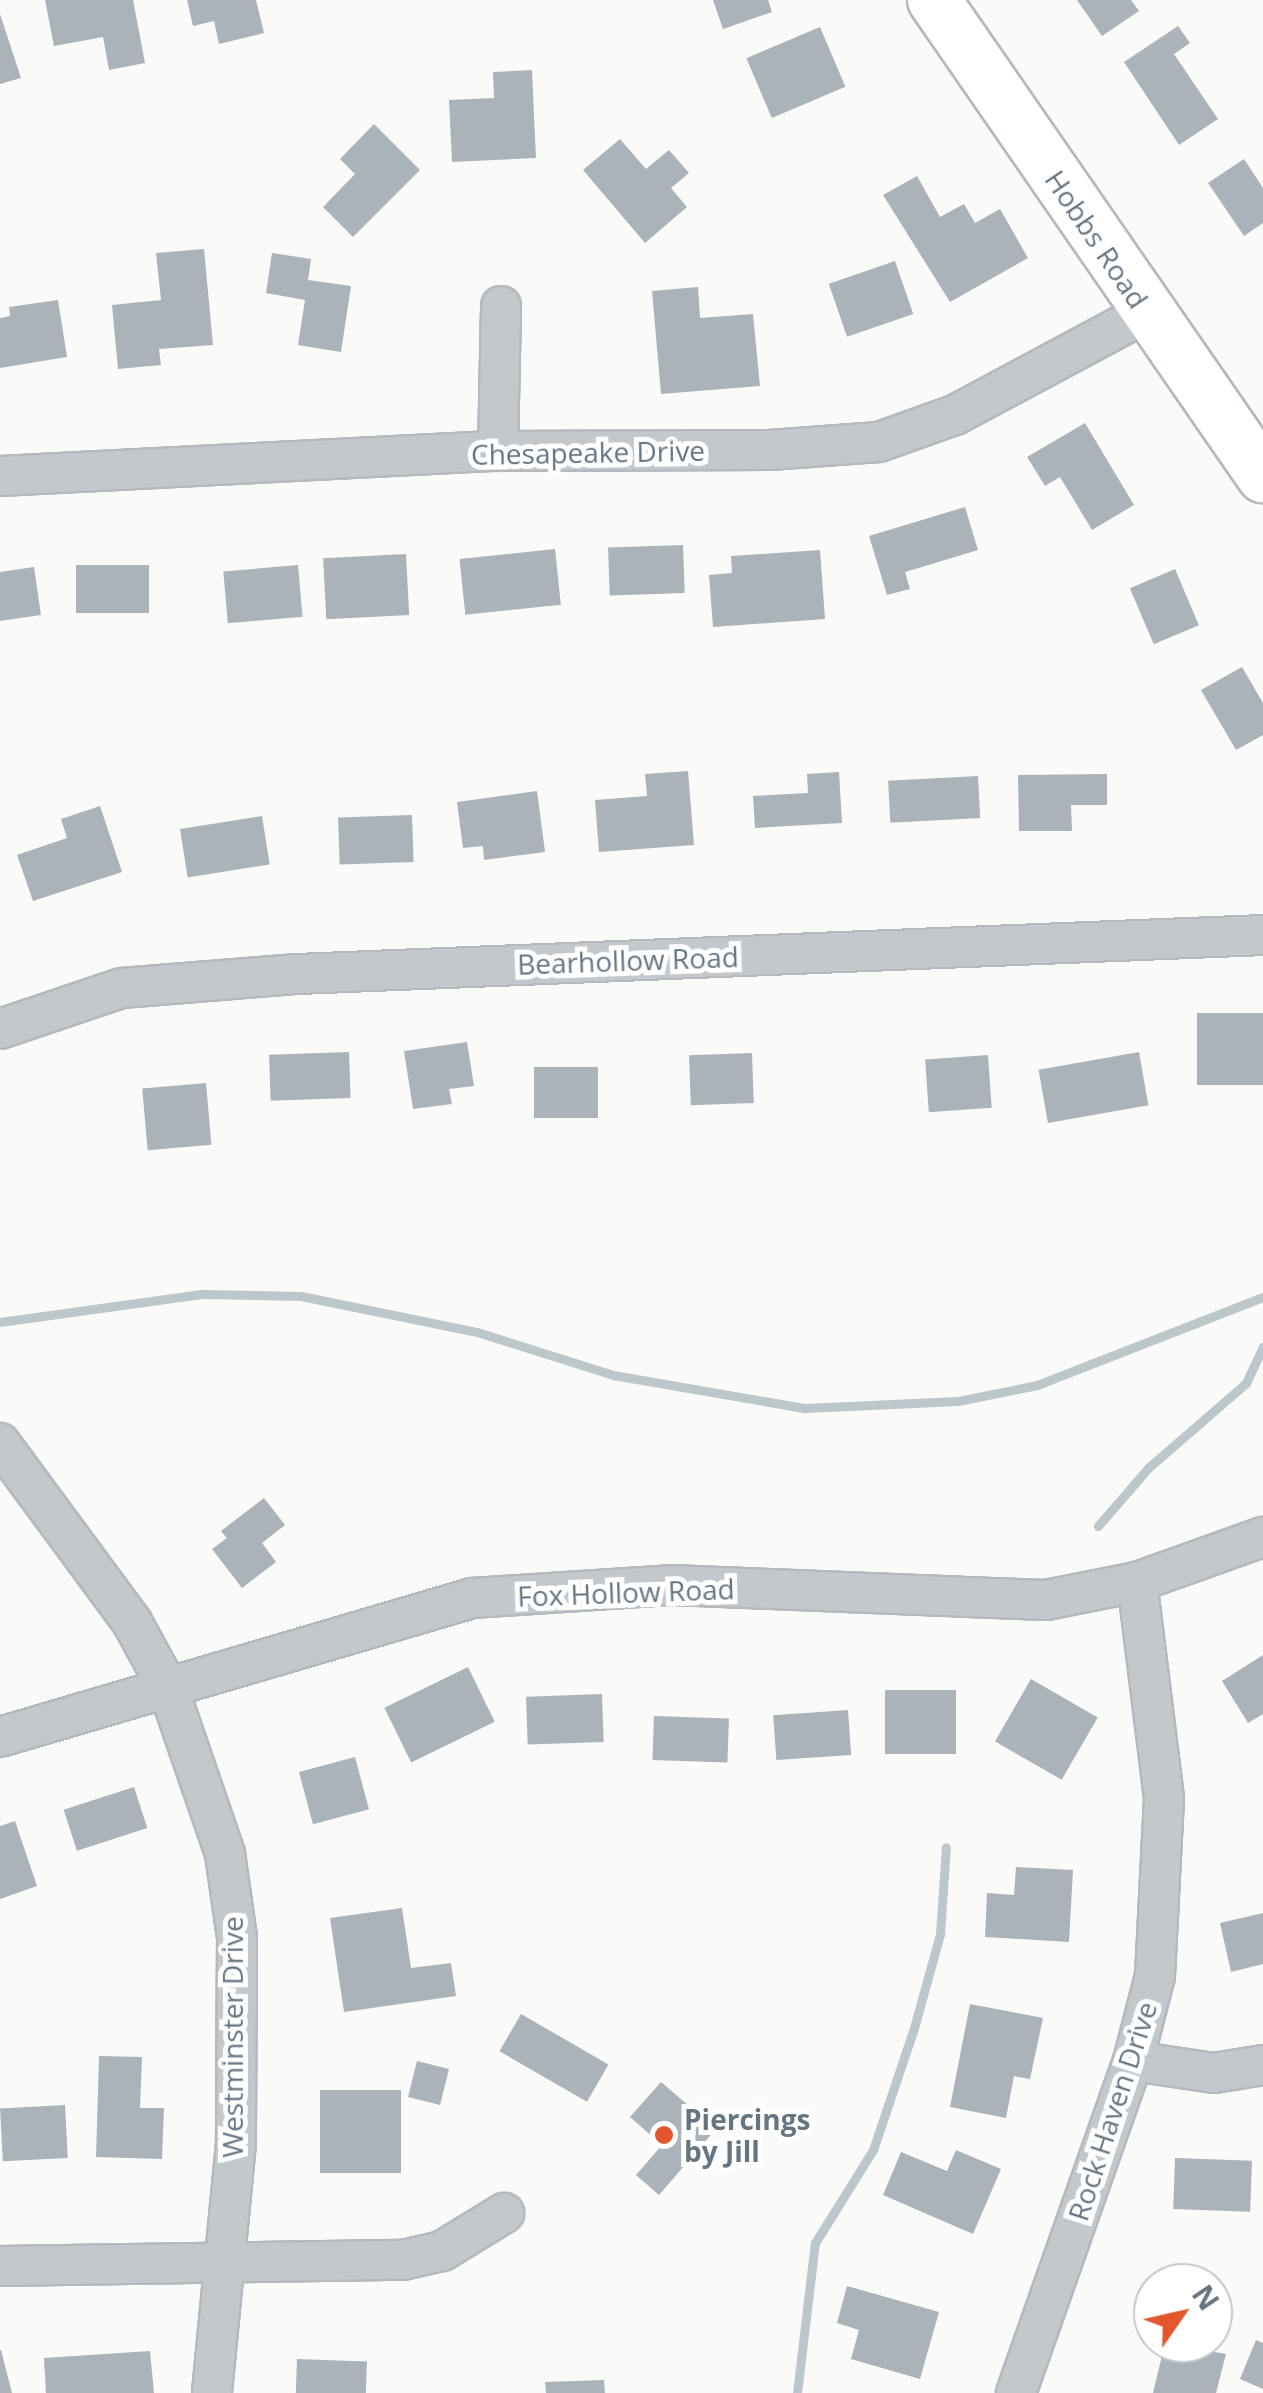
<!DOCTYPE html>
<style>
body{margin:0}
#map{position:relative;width:1263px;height:2393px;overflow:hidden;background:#fafaf8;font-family:"Open Sans",sans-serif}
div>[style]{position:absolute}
.stream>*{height:9px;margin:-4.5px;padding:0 4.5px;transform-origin:4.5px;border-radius:4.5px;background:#bbc7cb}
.building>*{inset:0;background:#aab3b9;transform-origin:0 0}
.roads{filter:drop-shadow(2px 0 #b3babf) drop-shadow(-2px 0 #b3babf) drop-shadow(0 2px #b3babf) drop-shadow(0 -2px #b3babf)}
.street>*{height:38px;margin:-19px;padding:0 19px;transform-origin:19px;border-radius:19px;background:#c3c8cc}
.secondary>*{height:52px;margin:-26px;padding:0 26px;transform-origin:26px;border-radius:26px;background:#fff}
.dots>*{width:28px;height:28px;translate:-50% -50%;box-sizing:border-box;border:5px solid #fff;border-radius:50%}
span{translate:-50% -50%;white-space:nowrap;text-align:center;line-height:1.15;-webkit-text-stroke:10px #fff;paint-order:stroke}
.street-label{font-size:28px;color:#657683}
.poi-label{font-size:28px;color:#657683;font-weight:700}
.left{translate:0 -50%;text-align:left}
.north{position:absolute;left:1133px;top:2263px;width:100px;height:100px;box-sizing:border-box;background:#fff;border:2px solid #c1c8cd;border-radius:50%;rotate:56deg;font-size:28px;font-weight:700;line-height:40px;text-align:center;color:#657683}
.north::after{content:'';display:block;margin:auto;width:35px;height:45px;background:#e4572e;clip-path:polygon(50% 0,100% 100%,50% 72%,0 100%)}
</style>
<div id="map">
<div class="stream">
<i style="left:0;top:1322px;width:205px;rotate:-7.9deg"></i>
<i style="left:203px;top:1294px;width:98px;rotate:1.2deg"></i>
<i style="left:301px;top:1296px;width:180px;rotate:11.6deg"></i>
<i style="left:477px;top:1332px;width:143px;rotate:17.5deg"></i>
<i style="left:613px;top:1375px;width:195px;rotate:9.8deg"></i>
<i style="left:805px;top:1408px;width:153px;rotate:-2.6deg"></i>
<i style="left:958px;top:1401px;width:81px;rotate:-11.4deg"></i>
<i style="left:1037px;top:1385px;width:243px;rotate:-21.3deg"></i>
<i style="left:1098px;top:1526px;width:77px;rotate:-49.2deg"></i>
<i style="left:1148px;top:1468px;width:130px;rotate:-40.9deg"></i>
<i style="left:1246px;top:1383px;width:40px;rotate:-65deg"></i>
<i style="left:797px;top:2393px;width:151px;rotate:-83.2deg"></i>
<i style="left:815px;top:2243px;width:110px;rotate:-58.1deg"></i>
<i style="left:873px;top:2150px;width:129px;rotate:-71.4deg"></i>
<i style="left:914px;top:2028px;width:98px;rotate:-74.5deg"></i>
<i style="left:940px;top:1934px;width:87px;rotate:-86.1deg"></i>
</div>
<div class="building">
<i style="clip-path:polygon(45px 0,133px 0,145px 63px,109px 70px,103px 37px,54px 46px)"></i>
<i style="clip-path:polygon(187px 0,256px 0,264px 33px,219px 44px,214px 21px,193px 26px)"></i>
<i style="clip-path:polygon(713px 0,768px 0,772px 12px,723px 29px)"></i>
<i style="clip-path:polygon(1077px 0,1131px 0,1139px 11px,1102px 36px)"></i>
<i style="clip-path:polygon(0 14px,21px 78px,0 84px)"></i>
<i style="clip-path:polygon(1178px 26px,1190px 43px,1174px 54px,1218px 119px,1179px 145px,1124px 62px)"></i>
<i style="left:820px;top:27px;width:65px;height:80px;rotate:67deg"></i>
<i style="clip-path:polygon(532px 70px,536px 158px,452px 162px,449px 100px,494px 98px,493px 72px)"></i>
<i style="clip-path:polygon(374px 124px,420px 170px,353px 237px,323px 207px,355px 174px,340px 159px)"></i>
<i style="clip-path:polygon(620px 139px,646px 169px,669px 150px,689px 173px,671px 188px,687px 207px,645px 243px,583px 170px)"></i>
<i style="clip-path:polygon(1244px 159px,1263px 188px,1263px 223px,1244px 236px,1208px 183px)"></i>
<i style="clip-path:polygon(917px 176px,940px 217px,964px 204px,975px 223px,1000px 209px,1028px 258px,950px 302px,883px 195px)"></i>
<i style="clip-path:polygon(204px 249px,213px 345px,159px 349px,161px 365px,118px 369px,112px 305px,161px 300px,156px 253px)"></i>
<i style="clip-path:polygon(272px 253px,311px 259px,308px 280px,351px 286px,341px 352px,298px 345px,305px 300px,266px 293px)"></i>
<i style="left:895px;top:261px;width:56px;height:70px;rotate:71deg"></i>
<i style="clip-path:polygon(698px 287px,700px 318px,753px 314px,760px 386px,661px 394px,652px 291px)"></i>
<i style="clip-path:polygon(58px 300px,67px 357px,0 368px,0 318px,10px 316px,9px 307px)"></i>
<i style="clip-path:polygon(1085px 423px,1134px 505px,1092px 530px,1060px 477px,1045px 486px,1027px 457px)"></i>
<i style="clip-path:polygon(965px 507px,978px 550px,905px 572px,910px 589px,887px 595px,869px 536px)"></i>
<i style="left:683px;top:545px;width:48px;height:75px;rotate:88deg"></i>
<i style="left:555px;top:549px;width:56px;height:96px;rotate:84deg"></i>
<i style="clip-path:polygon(820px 550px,825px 619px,713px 627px,709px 575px,732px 573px,731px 556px)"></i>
<i style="left:406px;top:554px;width:61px;height:83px;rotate:87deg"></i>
<i style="left:76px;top:565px;width:73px;height:48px"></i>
<i style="left:298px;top:565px;width:52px;height:75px;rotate:85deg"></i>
<i style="clip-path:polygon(34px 567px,41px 615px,0 621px,0 572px)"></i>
<i style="left:1175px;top:569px;width:61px;height:49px;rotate:67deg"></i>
<i style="clip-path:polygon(1242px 667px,1263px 703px,1263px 735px,1236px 750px,1201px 690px)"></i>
<i style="clip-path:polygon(688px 771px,694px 845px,599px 852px,595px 800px,647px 796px,645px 774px)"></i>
<i style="clip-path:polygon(839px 772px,842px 823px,755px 828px,753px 796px,808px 793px,807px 774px)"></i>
<i style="clip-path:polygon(1107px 774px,1107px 805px,1071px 805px,1072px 831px,1019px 831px,1018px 775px)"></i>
<i style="left:978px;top:776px;width:42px;height:90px;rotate:87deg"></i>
<i style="clip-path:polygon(537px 791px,545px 852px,484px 860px,483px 846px,463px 848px,457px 802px)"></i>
<i style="clip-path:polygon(100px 806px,122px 872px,33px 901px,17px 855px,67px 838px,61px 819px)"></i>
<i style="left:412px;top:815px;width:47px;height:74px;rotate:88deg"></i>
<i style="left:262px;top:816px;width:49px;height:83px;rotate:81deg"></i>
<i style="left:1263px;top:1013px;width:72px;height:66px;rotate:90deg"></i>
<i style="clip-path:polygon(467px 1042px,474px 1086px,449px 1089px,452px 1104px,413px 1109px,404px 1051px)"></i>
<i style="left:349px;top:1052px;width:46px;height:80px;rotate:88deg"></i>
<i style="left:1139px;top:1052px;width:54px;height:102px;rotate:80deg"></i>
<i style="left:752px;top:1053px;width:50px;height:63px;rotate:88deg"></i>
<i style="left:988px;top:1055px;width:53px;height:63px;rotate:86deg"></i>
<i style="left:598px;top:1067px;width:51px;height:64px;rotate:90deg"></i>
<i style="left:206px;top:1083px;width:62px;height:64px;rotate:85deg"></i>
<i style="clip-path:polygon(264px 1498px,285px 1525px,262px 1543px,276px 1562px,242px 1588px,212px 1549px,227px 1538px,221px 1531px)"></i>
<i style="clip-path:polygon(1263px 1655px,1263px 1714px,1248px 1723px,1222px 1681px)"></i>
<i style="left:468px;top:1667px;width:61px;height:93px;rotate:64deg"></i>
<i style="left:1031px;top:1679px;width:77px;height:72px;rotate:30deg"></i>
<i style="left:885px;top:1690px;width:71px;height:64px"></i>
<i style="left:602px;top:1694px;width:48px;height:76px;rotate:88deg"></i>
<i style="left:848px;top:1710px;width:45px;height:75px;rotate:86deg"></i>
<i style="left:654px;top:1716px;width:75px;height:44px;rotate:2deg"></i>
<i style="left:355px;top:1757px;width:54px;height:58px;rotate:75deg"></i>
<i style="left:134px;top:1787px;width:43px;height:74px;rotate:72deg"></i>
<i style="clip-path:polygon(15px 1821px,37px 1886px,0 1899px,0 1826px)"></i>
<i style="clip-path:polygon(1016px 1867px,1073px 1870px,1069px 1942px,985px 1937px,987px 1893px,1014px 1895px)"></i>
<i style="clip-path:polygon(402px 1908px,411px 1968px,451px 1963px,456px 1996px,344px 2012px,330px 1918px)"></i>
<i style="clip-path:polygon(1263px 1913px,1263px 1964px,1231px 1972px,1220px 1923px)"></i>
<i style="clip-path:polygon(970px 2004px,1043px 2018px,1030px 2079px,1014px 2076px,1006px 2118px,950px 2107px)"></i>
<i style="left:521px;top:2014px;width:101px;height:43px;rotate:30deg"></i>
<i style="clip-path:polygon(99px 2056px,142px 2057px,140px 2108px,164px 2108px,162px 2159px,96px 2157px)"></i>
<i style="left:417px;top:2061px;width:33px;height:37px;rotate:14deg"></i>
<i style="clip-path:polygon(661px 2082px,716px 2129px,659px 2195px,636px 2175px,662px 2145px,630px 2117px)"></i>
<i style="left:320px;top:2090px;width:81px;height:83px"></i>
<i style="left:65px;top:2105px;width:53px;height:65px;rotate:87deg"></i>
<i style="clip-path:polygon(956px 2150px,1001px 2169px,973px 2234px,883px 2195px,901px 2152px,947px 2171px)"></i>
<i style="left:1175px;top:2158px;width:77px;height:51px;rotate:2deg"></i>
<i style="clip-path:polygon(847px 2286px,939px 2312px,920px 2379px,851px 2359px,859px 2330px,837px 2323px)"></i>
<i style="clip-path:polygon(1256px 2340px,1263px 2343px,1263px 2389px,1240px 2379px)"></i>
<i style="clip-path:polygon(1165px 2343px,1226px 2354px,1216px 2393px,1153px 2393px)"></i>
<i style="clip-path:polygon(0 2350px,1px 2350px,12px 2393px,0 2393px)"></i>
<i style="clip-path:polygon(150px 2351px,154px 2393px,46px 2393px,44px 2358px)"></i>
<i style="left:297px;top:2359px;width:70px;height:34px;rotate:2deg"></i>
<i style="clip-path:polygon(604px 2380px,605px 2393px,546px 2393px,545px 2382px)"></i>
</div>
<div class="roads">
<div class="street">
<i style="left:498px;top:451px;width:145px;rotate:-88.8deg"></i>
<i style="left:0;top:476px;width:499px;rotate:-2.9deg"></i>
<i style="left:498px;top:451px;width:272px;rotate:-0.2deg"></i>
<i style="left:770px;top:450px;width:109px;rotate:-4.2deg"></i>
<i style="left:879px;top:442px;width:81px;rotate:-19.6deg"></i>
<i style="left:955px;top:415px;width:218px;rotate:-28.2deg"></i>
<i style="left:0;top:1029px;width:129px;rotate:-18.6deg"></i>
<i style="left:122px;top:988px;width:176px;rotate:-4.6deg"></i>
<i style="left:297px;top:974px;width:967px;rotate:-2.31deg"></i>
<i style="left:0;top:1443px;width:222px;rotate:53.6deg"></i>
<i style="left:132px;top:1622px;width:75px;rotate:61.4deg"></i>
<i style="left:168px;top:1688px;width:176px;rotate:71deg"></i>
<i style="left:225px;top:1854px;width:84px;rotate:81.8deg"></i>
<i style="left:237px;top:1937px;width:206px;rotate:90.3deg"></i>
<i style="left:236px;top:2143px;width:251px;rotate:95.5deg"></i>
<i style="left:0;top:1737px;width:492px;rotate:-16.4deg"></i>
<i style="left:472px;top:1598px;width:199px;rotate:-3.7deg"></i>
<i style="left:671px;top:1585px;width:375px;rotate:2.3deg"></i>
<i style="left:1046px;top:1600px;width:93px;rotate:-11.2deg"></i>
<i style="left:1137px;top:1582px;width:134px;rotate:-19.7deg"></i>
<i style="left:1133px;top:2061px;width:82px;rotate:8.4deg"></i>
<i style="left:1214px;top:2073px;width:50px;rotate:-9.3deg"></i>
<i style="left:0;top:2266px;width:403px;rotate:-0.9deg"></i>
<i style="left:403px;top:2260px;width:40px;rotate:-13deg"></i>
<i style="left:442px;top:2251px;width:73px;rotate:-31.5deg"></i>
<i style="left:1016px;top:2393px;width:352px;rotate:-70.6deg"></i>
<i style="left:1133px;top:2061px;width:88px;rotate:-75.5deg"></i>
<i style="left:1155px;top:1976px;width:178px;rotate:-87.1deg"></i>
<i style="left:1164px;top:1798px;width:218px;rotate:-97.1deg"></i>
</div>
<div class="secondary">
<i style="left:934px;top:0;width:579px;rotate:55.35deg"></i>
</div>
</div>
<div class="dots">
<i style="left:664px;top:2135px;background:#e4572e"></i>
</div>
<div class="street-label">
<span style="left:1097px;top:239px;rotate:56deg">Hobbs Road</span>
<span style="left:588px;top:452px;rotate:-1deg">Chesapeake Drive</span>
<span style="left:628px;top:960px;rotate:-2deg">Bearhollow Road</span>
<span style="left:626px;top:1592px;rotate:-2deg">Fox Hollow Road</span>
<span style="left:232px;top:2037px;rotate:-90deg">Westminster Drive</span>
<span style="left:1112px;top:2111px;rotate:-72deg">Rock Haven Drive</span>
</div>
<div class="poi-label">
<span class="left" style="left:684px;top:2135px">Piercings<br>by Jill</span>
</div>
<div class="north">N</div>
</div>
